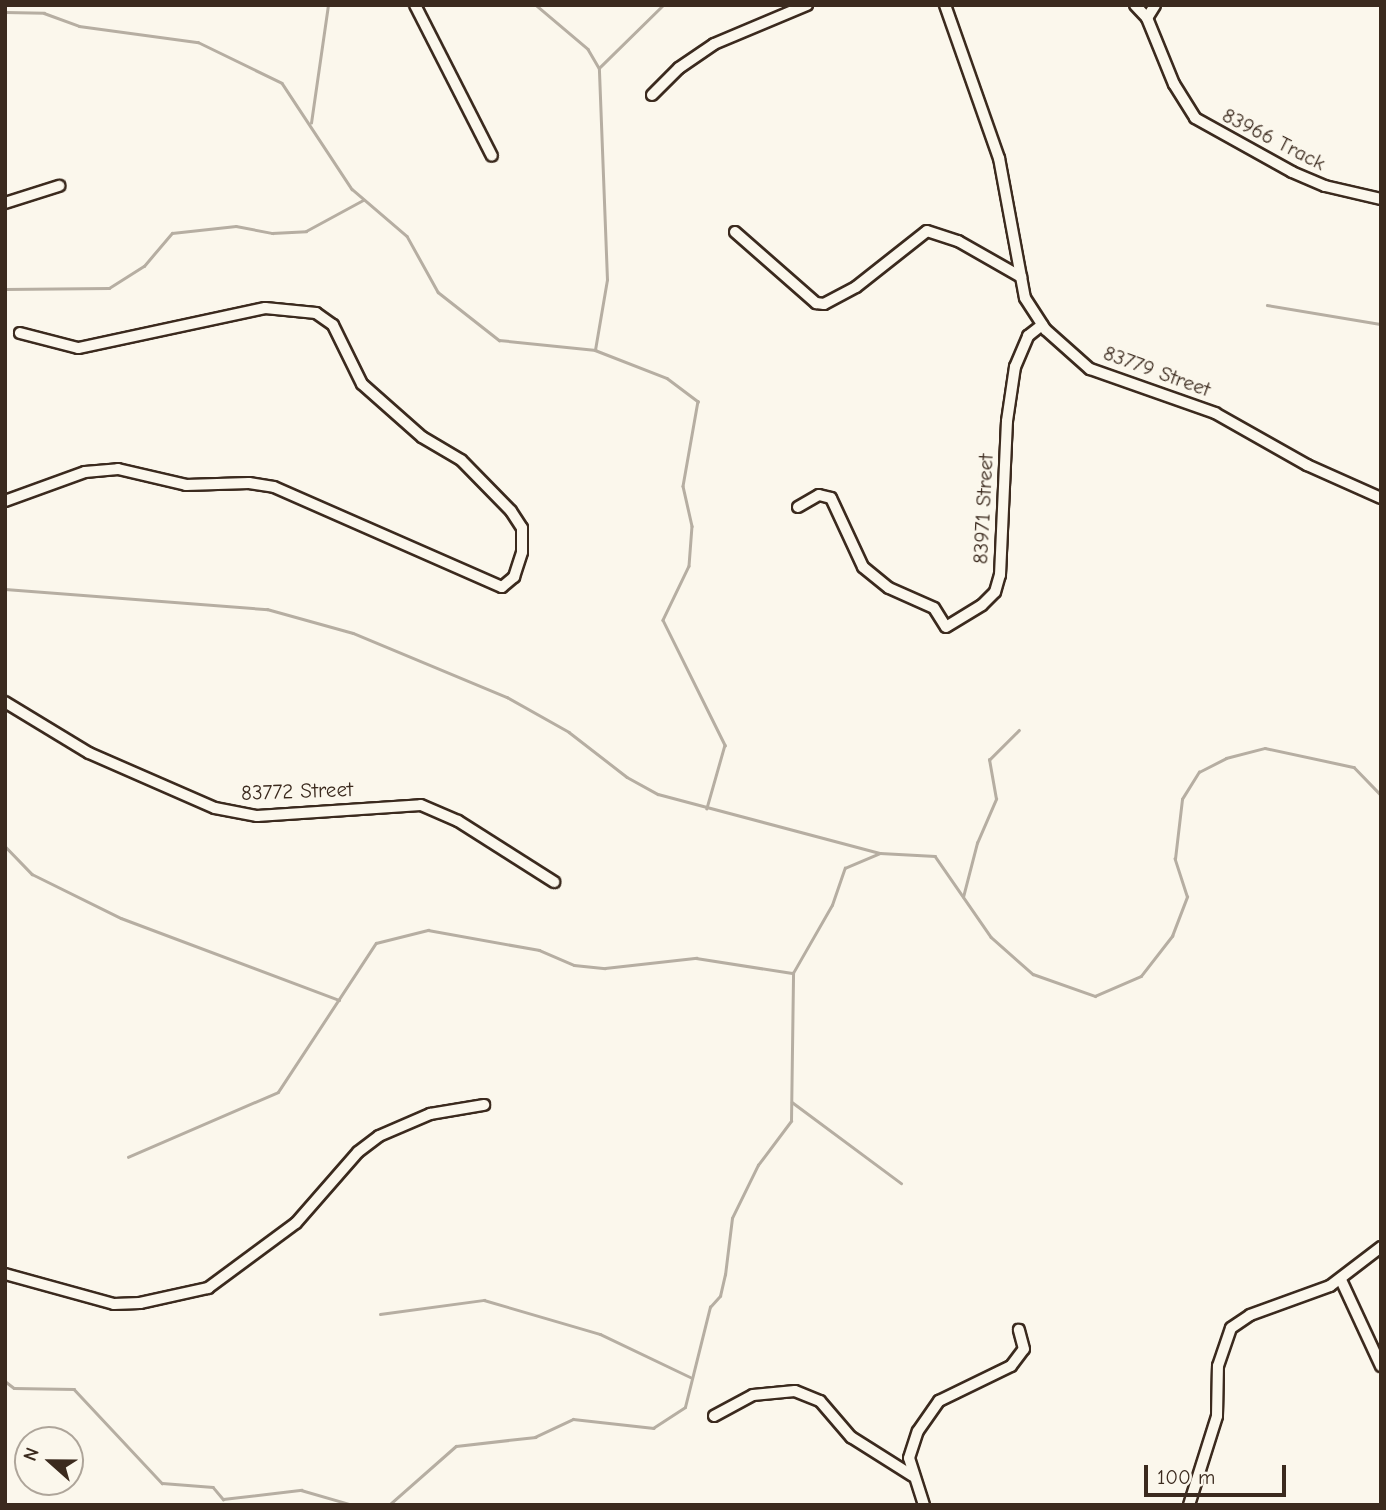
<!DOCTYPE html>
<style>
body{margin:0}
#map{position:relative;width:1386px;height:1510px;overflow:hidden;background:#fbf7ec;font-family:"Comic Neue",sans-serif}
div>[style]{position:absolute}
.stream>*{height:2.5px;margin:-1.25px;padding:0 1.25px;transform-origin:1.25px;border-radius:1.25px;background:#b6aea2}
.roads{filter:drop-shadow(2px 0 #3b2a1e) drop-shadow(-2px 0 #3b2a1e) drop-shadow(0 2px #3b2a1e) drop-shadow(0 -2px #3b2a1e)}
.minor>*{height:10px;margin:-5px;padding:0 5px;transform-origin:5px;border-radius:5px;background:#fbf7ec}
span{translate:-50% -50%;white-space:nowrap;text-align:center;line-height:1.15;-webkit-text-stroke:5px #fbf7ec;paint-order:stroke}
.street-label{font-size:21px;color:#3b2a1e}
.frame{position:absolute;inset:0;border:7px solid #3b2a1e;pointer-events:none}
.north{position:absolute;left:14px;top:1426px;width:70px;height:70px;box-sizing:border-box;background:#fbf7ec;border:2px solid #aea59a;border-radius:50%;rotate:291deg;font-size:19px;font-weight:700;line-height:28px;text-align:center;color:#3b2a1e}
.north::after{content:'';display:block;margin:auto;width:24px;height:32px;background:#3b2a1e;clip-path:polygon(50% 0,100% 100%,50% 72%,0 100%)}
.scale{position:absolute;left:1144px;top:1465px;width:142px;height:32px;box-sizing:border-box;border:4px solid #3b2a1e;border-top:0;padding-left:9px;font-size:21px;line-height:24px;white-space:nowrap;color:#3b2a1e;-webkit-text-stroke:5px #fbf7ec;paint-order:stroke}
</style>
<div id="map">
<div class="stream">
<i style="left:536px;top:5px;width:68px;rotate:40.2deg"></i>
<i style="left:588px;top:49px;width:22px;rotate:60deg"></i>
<i style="left:5px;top:12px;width:39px;rotate:1deg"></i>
<i style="left:44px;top:13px;width:37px;rotate:20deg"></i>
<i style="left:79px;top:26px;width:120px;rotate:7.7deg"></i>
<i style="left:198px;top:42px;width:93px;rotate:26deg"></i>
<i style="left:282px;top:83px;width:127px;rotate:56.6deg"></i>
<i style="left:352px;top:189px;width:72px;rotate:40.5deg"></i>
<i style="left:407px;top:236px;width:64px;rotate:61deg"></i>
<i style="left:438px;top:292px;width:78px;rotate:38.2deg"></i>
<i style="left:499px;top:340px;width:97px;rotate:5.9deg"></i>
<i style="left:595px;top:350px;width:77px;rotate:21.3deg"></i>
<i style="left:667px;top:378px;width:39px;rotate:37deg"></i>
<i style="left:698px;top:401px;width:86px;rotate:100deg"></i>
<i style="left:683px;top:486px;width:41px;rotate:77.3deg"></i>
<i style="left:692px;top:526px;width:40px;rotate:94.3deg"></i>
<i style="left:689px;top:566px;width:60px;rotate:115.7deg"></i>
<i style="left:663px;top:620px;width:140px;rotate:63.6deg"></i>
<i style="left:725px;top:745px;width:66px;rotate:105.9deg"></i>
<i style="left:311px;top:123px;width:119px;rotate:-81.8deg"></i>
<i style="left:5px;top:289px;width:104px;rotate:-0.6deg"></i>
<i style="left:109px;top:288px;width:41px;rotate:-32.2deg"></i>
<i style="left:144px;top:266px;width:43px;rotate:-49.7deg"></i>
<i style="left:172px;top:233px;width:64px;rotate:-6.2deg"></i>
<i style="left:236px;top:226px;width:37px;rotate:11deg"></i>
<i style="left:272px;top:233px;width:34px;rotate:-3deg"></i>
<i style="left:306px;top:231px;width:65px;rotate:-28.5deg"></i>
<i style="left:1267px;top:305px;width:116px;rotate:9.5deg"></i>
<i style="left:595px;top:350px;width:71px;rotate:-80.3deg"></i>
<i style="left:607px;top:280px;width:212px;rotate:-92.2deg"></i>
<i style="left:599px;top:68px;width:90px;rotate:-44.5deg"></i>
<i style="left:5px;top:589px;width:263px;rotate:4.4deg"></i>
<i style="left:267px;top:609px;width:89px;rotate:15.6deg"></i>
<i style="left:353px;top:633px;width:167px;rotate:22.6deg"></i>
<i style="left:507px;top:697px;width:71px;rotate:29.4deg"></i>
<i style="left:569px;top:732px;width:73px;rotate:37.8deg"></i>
<i style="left:627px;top:777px;width:35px;rotate:29deg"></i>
<i style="left:658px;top:794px;width:229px;rotate:14.9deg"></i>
<i style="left:5px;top:846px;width:39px;rotate:46deg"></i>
<i style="left:32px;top:874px;width:99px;rotate:26.3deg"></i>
<i style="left:121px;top:918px;width:233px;rotate:20.6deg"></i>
<i style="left:963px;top:897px;width:56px;rotate:-75.5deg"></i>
<i style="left:977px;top:843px;width:48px;rotate:-66.6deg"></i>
<i style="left:996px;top:799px;width:40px;rotate:-100deg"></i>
<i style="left:989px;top:760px;width:42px;rotate:-45deg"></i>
<i style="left:792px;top:1102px;width:136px;rotate:36.6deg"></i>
<i style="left:128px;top:1157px;width:163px;rotate:-23.4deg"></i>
<i style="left:278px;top:1092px;width:178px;rotate:-56.7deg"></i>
<i style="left:376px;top:943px;width:54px;rotate:-14deg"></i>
<i style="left:428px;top:930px;width:113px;rotate:10.2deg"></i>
<i style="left:539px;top:950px;width:38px;rotate:23deg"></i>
<i style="left:574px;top:965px;width:31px;rotate:6deg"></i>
<i style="left:605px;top:968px;width:92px;rotate:-6.3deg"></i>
<i style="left:696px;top:958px;width:97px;rotate:8.9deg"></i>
<i style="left:380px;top:1314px;width:105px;rotate:-7.7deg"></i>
<i style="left:484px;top:1300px;width:121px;rotate:16.3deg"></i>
<i style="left:600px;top:1334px;width:100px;rotate:25.5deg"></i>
<i style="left:5px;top:1381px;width:11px;rotate:38deg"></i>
<i style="left:14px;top:1388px;width:60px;rotate:1deg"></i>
<i style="left:74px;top:1389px;width:129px;rotate:46.9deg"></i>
<i style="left:162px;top:1483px;width:51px;rotate:4.5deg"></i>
<i style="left:213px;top:1487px;width:16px;rotate:50deg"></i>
<i style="left:223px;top:1499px;width:79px;rotate:-6.6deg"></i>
<i style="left:301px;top:1490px;width:54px;rotate:16.1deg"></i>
<i style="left:389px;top:1505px;width:89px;rotate:-41.4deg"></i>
<i style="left:456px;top:1446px;width:80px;rotate:-6.5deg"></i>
<i style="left:535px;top:1437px;width:42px;rotate:-25.3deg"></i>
<i style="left:573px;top:1419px;width:81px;rotate:6.4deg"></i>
<i style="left:653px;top:1428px;width:38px;rotate:-33deg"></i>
<i style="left:685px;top:1407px;width:103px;rotate:-76deg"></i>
<i style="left:710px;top:1307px;width:15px;rotate:-48deg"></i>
<i style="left:720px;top:1296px;width:22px;rotate:-77deg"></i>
<i style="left:725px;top:1275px;width:57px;rotate:-83deg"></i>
<i style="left:732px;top:1218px;width:59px;rotate:-63.9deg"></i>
<i style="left:758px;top:1165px;width:55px;rotate:-53.1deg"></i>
<i style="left:791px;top:1121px;width:148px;rotate:-89.2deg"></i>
<i style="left:793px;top:973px;width:78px;rotate:-60.2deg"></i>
<i style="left:832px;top:905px;width:39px;rotate:-71deg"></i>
<i style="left:845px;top:868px;width:38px;rotate:-23deg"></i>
<i style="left:880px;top:853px;width:55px;rotate:3.1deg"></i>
<i style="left:935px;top:856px;width:98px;rotate:55.3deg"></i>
<i style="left:991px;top:937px;width:56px;rotate:41.4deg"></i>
<i style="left:1033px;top:974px;width:66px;rotate:19.5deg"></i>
<i style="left:1095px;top:996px;width:50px;rotate:-23.5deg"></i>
<i style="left:1141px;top:976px;width:51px;rotate:-52.2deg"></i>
<i style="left:1172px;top:936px;width:42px;rotate:-69deg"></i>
<i style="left:1187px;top:897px;width:40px;rotate:-108deg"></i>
<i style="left:1175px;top:859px;width:60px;rotate:-83.3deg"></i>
<i style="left:1182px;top:799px;width:32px;rotate:-58deg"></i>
<i style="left:1199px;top:772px;width:30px;rotate:-27deg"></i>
<i style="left:1226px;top:758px;width:40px;rotate:-14.4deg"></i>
<i style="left:1265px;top:748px;width:91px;rotate:12.1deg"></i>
<i style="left:1354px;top:767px;width:39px;rotate:46deg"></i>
</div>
<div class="roads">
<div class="minor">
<i style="left:415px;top:5px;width:169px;rotate:63deg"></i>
<i style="left:945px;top:5px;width:162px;rotate:70.6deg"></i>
<i style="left:999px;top:158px;width:142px;rotate:79.5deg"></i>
<i style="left:1025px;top:298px;width:38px;rotate:57deg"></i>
<i style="left:1046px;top:330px;width:59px;rotate:41.6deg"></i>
<i style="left:1090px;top:369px;width:133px;rotate:19.4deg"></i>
<i style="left:1215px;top:413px;width:106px;rotate:29.5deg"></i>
<i style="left:1307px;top:465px;width:81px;rotate:24deg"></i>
<i style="left:1135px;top:5px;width:18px;rotate:47deg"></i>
<i style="left:1147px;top:18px;width:71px;rotate:67.8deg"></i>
<i style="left:1174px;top:84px;width:40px;rotate:58deg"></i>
<i style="left:1195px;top:118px;width:111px;rotate:29.1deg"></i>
<i style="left:1292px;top:172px;width:36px;rotate:23deg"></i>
<i style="left:1325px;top:186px;width:57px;rotate:13.1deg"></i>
<i style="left:1147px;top:18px;width:15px;rotate:-58deg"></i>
<i style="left:652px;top:95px;width:38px;rotate:-45deg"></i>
<i style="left:679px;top:68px;width:42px;rotate:-34.4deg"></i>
<i style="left:714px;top:44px;width:101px;rotate:-22.8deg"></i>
<i style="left:5px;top:203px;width:57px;rotate:-17.5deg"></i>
<i style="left:735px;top:232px;width:108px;rotate:41.2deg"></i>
<i style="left:816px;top:303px;width:8px;rotate:7deg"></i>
<i style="left:824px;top:304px;width:36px;rotate:-28deg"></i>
<i style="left:856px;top:287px;width:90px;rotate:-38.3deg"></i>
<i style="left:927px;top:231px;width:33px;rotate:18deg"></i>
<i style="left:958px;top:241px;width:73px;rotate:29.7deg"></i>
<i style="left:5px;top:501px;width:85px;rotate:-19.9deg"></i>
<i style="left:85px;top:472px;width:33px;rotate:-5deg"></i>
<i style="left:118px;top:469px;width:70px;rotate:13.2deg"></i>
<i style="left:186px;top:485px;width:63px;rotate:-1.8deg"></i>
<i style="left:249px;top:483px;width:25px;rotate:9deg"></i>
<i style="left:274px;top:487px;width:249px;rotate:23.7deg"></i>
<i style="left:502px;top:587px;width:16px;rotate:-40deg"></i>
<i style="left:514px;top:577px;width:26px;rotate:-72deg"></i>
<i style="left:522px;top:552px;width:24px;rotate:-90deg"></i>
<i style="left:522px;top:528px;width:20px;rotate:-123deg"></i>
<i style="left:511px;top:511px;width:71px;rotate:-134.4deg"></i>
<i style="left:461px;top:460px;width:45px;rotate:-149.5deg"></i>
<i style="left:422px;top:437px;width:80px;rotate:-138.5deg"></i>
<i style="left:362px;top:384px;width:66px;rotate:-116.2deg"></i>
<i style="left:333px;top:325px;width:21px;rotate:-145deg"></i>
<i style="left:316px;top:313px;width:51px;rotate:-174.4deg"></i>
<i style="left:265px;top:308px;width:191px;rotate:167.9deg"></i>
<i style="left:78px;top:348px;width:60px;rotate:-165.5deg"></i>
<i style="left:798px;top:507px;width:24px;rotate:-30deg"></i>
<i style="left:819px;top:495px;width:12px;rotate:14deg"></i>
<i style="left:831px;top:498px;width:76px;rotate:65.1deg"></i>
<i style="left:863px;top:567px;width:33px;rotate:39deg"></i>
<i style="left:889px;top:588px;width:49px;rotate:24deg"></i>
<i style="left:934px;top:608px;width:22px;rotate:58deg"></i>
<i style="left:946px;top:627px;width:42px;rotate:-31.4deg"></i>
<i style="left:982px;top:605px;width:18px;rotate:-45deg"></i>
<i style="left:995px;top:592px;width:18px;rotate:-74deg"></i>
<i style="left:1000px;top:575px;width:154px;rotate:-87.4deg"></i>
<i style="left:1007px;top:421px;width:55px;rotate:-81.6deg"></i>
<i style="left:1015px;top:367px;width:34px;rotate:-67deg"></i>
<i style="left:1028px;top:336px;width:18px;rotate:-38deg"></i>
<i style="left:5px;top:702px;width:98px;rotate:31.3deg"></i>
<i style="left:89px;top:753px;width:137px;rotate:23.6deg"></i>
<i style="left:215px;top:808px;width:43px;rotate:10.8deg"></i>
<i style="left:257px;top:816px;width:164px;rotate:-3.8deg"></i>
<i style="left:421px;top:805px;width:40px;rotate:23.4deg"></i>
<i style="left:458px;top:821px;width:114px;rotate:32.4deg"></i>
<i style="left:5px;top:1274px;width:113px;rotate:15.4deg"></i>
<i style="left:114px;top:1304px;width:26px;rotate:-2deg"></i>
<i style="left:140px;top:1303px;width:70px;rotate:-12.4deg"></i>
<i style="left:208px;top:1288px;width:109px;rotate:-36.5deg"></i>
<i style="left:296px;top:1223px;width:94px;rotate:-48.9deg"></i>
<i style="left:358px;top:1152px;width:26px;rotate:-37deg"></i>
<i style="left:379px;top:1136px;width:56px;rotate:-23.3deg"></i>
<i style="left:430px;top:1114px;width:55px;rotate:-9.5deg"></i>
<i style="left:1341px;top:1280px;width:95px;rotate:65.1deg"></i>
<i style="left:714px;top:1416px;width:44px;rotate:-28.3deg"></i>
<i style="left:753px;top:1395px;width:42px;rotate:-5.4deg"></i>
<i style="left:795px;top:1391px;width:27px;rotate:22deg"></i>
<i style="left:820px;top:1401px;width:48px;rotate:49.3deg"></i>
<i style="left:851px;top:1437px;width:73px;rotate:32.2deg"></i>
<i style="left:924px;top:1505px;width:49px;rotate:-107.7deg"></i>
<i style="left:909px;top:1458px;width:28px;rotate:-72deg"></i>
<i style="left:918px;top:1431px;width:37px;rotate:-55deg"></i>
<i style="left:939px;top:1401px;width:80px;rotate:-25.9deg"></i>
<i style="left:1011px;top:1366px;width:21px;rotate:-53deg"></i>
<i style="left:1024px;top:1349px;width:20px;rotate:-105deg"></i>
<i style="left:1189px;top:1505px;width:93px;rotate:-72.5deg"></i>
<i style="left:1217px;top:1416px;width:50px;rotate:-88.9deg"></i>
<i style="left:1218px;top:1366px;width:40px;rotate:-71.1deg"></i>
<i style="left:1231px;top:1328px;width:23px;rotate:-34deg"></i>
<i style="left:1250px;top:1315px;width:85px;rotate:-19.9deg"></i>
<i style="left:1330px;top:1286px;width:64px;rotate:-37.4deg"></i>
</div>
</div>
<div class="street-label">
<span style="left:1274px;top:139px;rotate:27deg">83966 Track</span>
<span style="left:1157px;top:371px;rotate:20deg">83779 Street</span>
<span style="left:983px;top:509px;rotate:-87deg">83971 Street</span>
<span style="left:297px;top:791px;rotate:-2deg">83772 Street</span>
</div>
<div class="frame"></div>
<div class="north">N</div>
<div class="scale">100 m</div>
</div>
